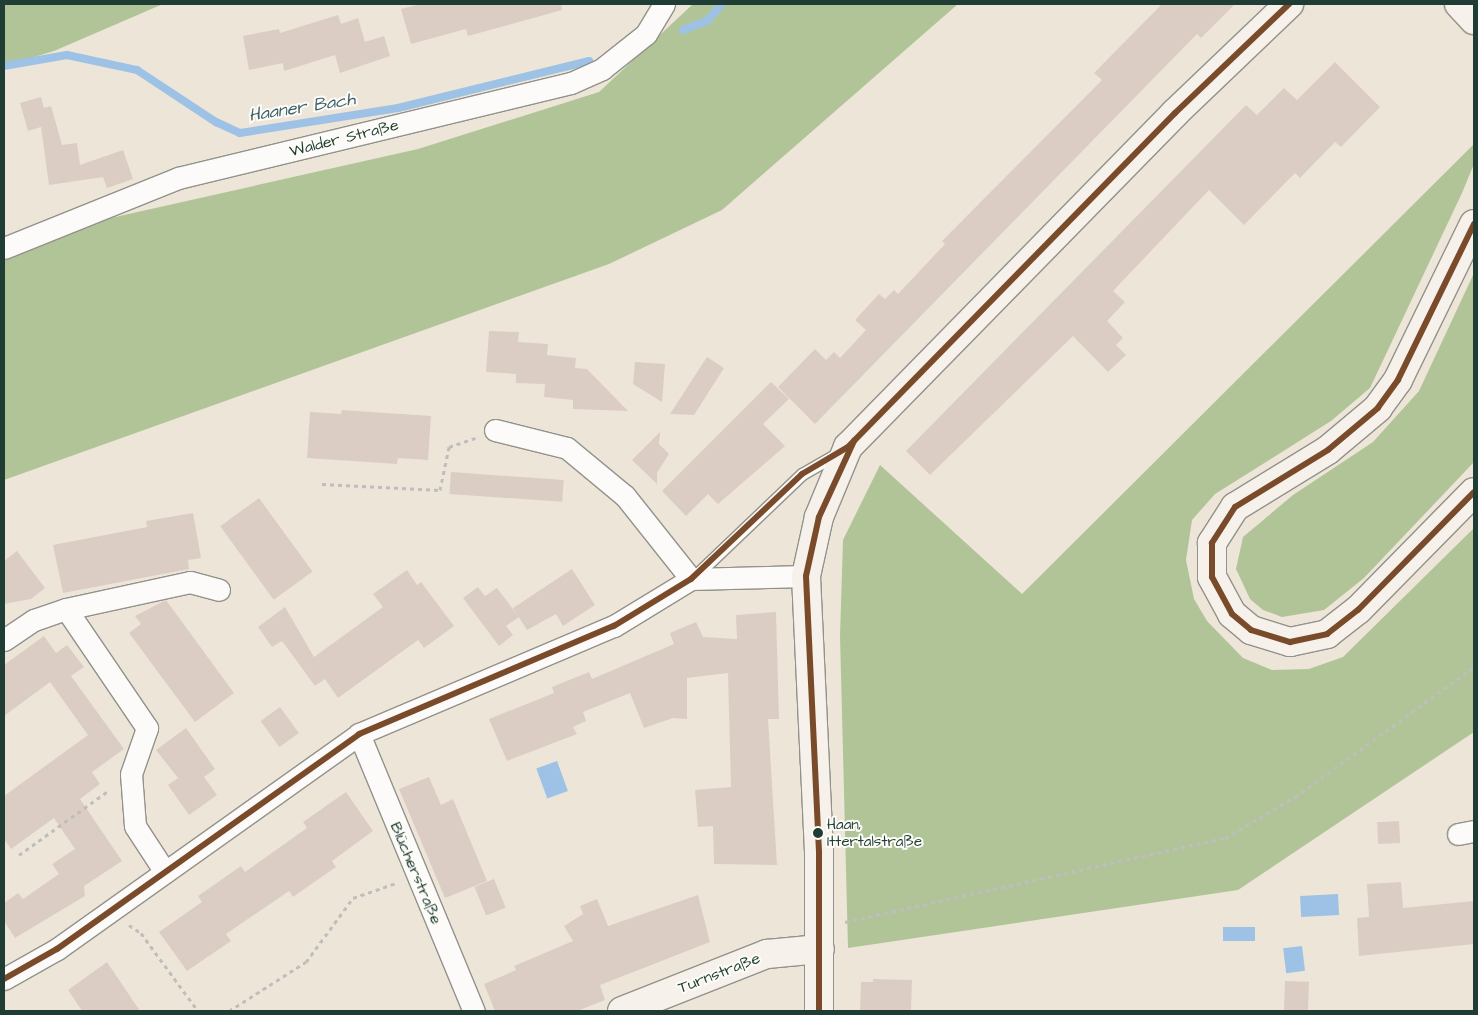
<!DOCTYPE html>
<meta charset="utf-8">
<style>
body{margin:0}
#map{position:relative;width:1478px;height:1015px;overflow:hidden;background:#eee5d9;font-family:"Architects Daughter",sans-serif}
div>[style]{position:absolute}
.forest>*{inset:0;background:#b0c497}
.water>*{inset:0;background:#9ec2e6;transform-origin:0 0}
.stream>*{height:8px;margin:-4px;padding:0 4px;transform-origin:4px;border-radius:4px;background:#9ec2e6}
.building>*{inset:0;background:#dccdc4;transform-origin:0 0}
.path>*{height:3px;margin-top:-1.5px;transform-origin:0;background:repeating-linear-gradient(90deg,#bebfbc 0 4px,transparent 0 8px)}
.roads{filter:drop-shadow(1px 0 #92928b) drop-shadow(-1px 0 #92928b) drop-shadow(0 1px #92928b) drop-shadow(0 -1px #92928b)}
.lane>*{height:11px;margin:-5.5px;padding:0 5.5px;transform-origin:5.5px;border-radius:5.5px;background:#fcfbf9}
.street>*{height:21px;margin:-10.5px;padding:0 10.5px;transform-origin:10.5px;border-radius:10.5px;background:#fcfbf9}
.secondary>*{height:28px;margin:-14px;padding:0 14px;transform-origin:14px;border-radius:14px;background:#f6f1eb}
.bus-1>*{height:6px;margin:-3px;padding:0 3px;transform-origin:3px;border-radius:3px;background:#7a4b2a}
.dots>*{width:14px;height:14px;translate:-50% -50%;box-sizing:border-box;border:2px solid #fdfcf7;border-radius:50%}
span{translate:-50% -50%;white-space:nowrap;text-align:center;line-height:1.15;-webkit-text-stroke:4px #fdfcf7;paint-order:stroke}
.bus-label{font-size:15px;color:#1f3d34}
.left{translate:0 -50%;text-align:left}
.street-label{font-size:16px;color:#1f3d34}
.water-label{font-size:18px;color:#3b606b;font-style:italic}
.frame{position:absolute;inset:0;border:5px solid #1f3d34;pointer-events:none}
</style>
<div id="map">
<div class="forest">
<i style="clip-path:polygon(4px 4px,163px 4px,54px 51px,4px 66px)"></i>
<i style="clip-path:polygon(693px 4px,958px 4px,722px 210px,609px 264px,4px 480px,4px 259px,84px 224px,418px 149px,599px 92px)"></i>
<i style="clip-path:polygon(1474px 144px,1474px 164px,1462px 193px,1370px 388px,1331px 421px,1215px 494px,1192px 520px,1186px 560px,1194px 599px,1207px 621px,1243px 658px,1272px 670px,1309px 669px,1343px 657px,1474px 528px,1474px 732px,1238px 890px,848px 948px,840px 636px,843px 540px,880px 465px,1022px 594px)"></i>
<i style="clip-path:polygon(1474px 273px,1474px 462px,1364px 578px,1324px 610px,1282px 617px,1263px 610px,1250px 599px,1236px 569px,1243px 537px,1293px 495px,1373px 442px,1419px 391px)"></i>
</div>
<div class="water">
<i style="left:557px;top:761px;width:32px;height:22px;rotate:70deg"></i>
<i style="left:1338px;top:894px;width:21px;height:38px;rotate:87deg"></i>
<i style="left:1223px;top:927px;width:32px;height:14px"></i>
<i style="left:1302px;top:946px;width:25px;height:19px;rotate:83deg"></i>
</div>
<div class="stream">
<i style="left:683px;top:30px;width:26px;rotate:-21deg"></i>
<i style="left:707px;top:21px;width:23px;rotate:-49deg"></i>
<i style="left:4px;top:66px;width:64px;rotate:-9.9deg"></i>
<i style="left:67px;top:55px;width:72px;rotate:12.1deg"></i>
<i style="left:137px;top:70px;width:95px;rotate:33.4deg"></i>
<i style="left:216px;top:122px;width:26px;rotate:25deg"></i>
<i style="left:240px;top:133px;width:160px;rotate:-9deg"></i>
<i style="left:398px;top:108px;width:197px;rotate:-13.8deg"></i>
</div>
<div class="building">
<i style="clip-path:polygon(421px 4px,561px 4px,562px 10px,468px 36px,466px 29px,411px 44px,401px 9px)"></i>
<i style="clip-path:polygon(1162px 4px,1235px 4px,1201px 38px,1197px 34px,815px 424px,778px 387px,815px 349px,826px 360px,834px 352px,840px 358px,866px 330px,855px 320px,879px 294px,885px 299px,894px 290px,898px 294px,945px 244px,942px 241px,1102px 80px,1094px 73px)"></i>
<i style="clip-path:polygon(338px 15px,341px 24px,358px 18px,365px 42px,384px 36px,390px 56px,340px 73px,335px 55px,284px 71px,283px 63px,249px 70px,243px 36px,279px 29px,280px 33px)"></i>
<i style="clip-path:polygon(1335px 62px,1380px 107px,1341px 147px,1335px 142px,1300px 178px,1295px 173px,1244px 225px,1209px 190px,1113px 291px,1125px 302px,1107px 321px,1123px 338px,1116px 345px,1126px 355px,1108px 372px,1073px 336px,930px 475px,906px 451px,1246px 105px,1257px 115px,1284px 88px,1297px 100px)"></i>
<i style="clip-path:polygon(41px 97px,44px 108px,51px 106px,62px 145px,77px 143px,80px 165px,123px 150px,133px 179px,107px 188px,103px 177px,49px 185px,41px 127px,28px 131px,20px 103px)"></i>
<i style="clip-path:polygon(489px 331px,519px 332px,518px 342px,548px 344px,547px 355px,576px 358px,575px 368px,587px 369px,628px 411px,573px 409px,573px 400px,544px 397px,545px 384px,516px 383px,516px 374px,486px 372px)"></i>
<i style="clip-path:polygon(707px 357px,724px 368px,694px 415px,670px 414px)"></i>
<i style="clip-path:polygon(635px 362px,665px 364px,662px 402px,633px 384px)"></i>
<i style="clip-path:polygon(771px 382px,789px 399px,763px 424px,785px 446px,718px 504px,708px 494px,686px 516px,662px 491px)"></i>
<i style="clip-path:polygon(342px 410px,431px 416px,428px 460px,398px 458px,397px 464px,307px 458px,310px 412px,341px 414px)"></i>
<i style="clip-path:polygon(660px 432px,659px 444px,669px 454px,657px 473px,657px 484px,632px 460px)"></i>
<i style="left:451px;top:472px;width:113px;height:22px;rotate:4deg"></i>
<i style="left:259px;top:498px;width:91px;height:48px;rotate:54deg"></i>
<i style="clip-path:polygon(193px 513px,201px 558px,188px 560px,189px 569px,63px 593px,53px 545px,147px 527px,146px 521px)"></i>
<i style="clip-path:polygon(17px 551px,45px 588px,31px 599px,4px 604px,4px 561px)"></i>
<i style="clip-path:polygon(572px 569px,595px 605px,563px 626px,556px 614px,527px 630px,513px 608px)"></i>
<i style="clip-path:polygon(407px 570px,417px 585px,421px 582px,454px 626px,424px 648px,418px 640px,338px 698px,325px 679px,315px 686px,282px 641px,272px 647px,258px 627px,285px 607px,314px 657px,383px 607px,373px 594px)"></i>
<i style="clip-path:polygon(478px 587px,485px 596px,497px 588px,519px 617px,506px 626px,513px 635px,499px 646px,463px 598px)"></i>
<i style="clip-path:polygon(166px 600px,234px 693px,195px 722px,129px 633px,141px 624px,135px 616px)"></i>
<i style="clip-path:polygon(776px 612px,779px 719px,768px 719px,777px 865px,714px 864px,713px 826px,698px 827px,695px 790px,731px 787px,728px 673px,687px 678px,687px 719px,673px 718px,644px 728px,630px 693px,583px 712px,586px 721px,573px 727px,577px 734px,507px 761px,489px 719px,554px 693px,552px 687px,589px 672px,592px 679px,674px 644px,670px 633px,696px 622px,703px 637px,737px 639px,736px 615px)"></i>
<i style="clip-path:polygon(44px 636px,56px 653px,67px 645px,84px 667px,71px 676px,124px 749px,92px 772px,100px 784px,80px 799px,122px 861px,84px 886px,85px 896px,15px 938px,4px 921px,4px 903px,18px 893px,23px 899px,59px 874px,52px 864px,75px 849px,54px 818px,11px 849px,4px 839px,4px 796px,88px 735px,50px 682px,4px 716px,4px 665px)"></i>
<i style="left:280px;top:707px;width:32px;height:24px;rotate:54deg"></i>
<i style="clip-path:polygon(186px 728px,215px 769px,204px 777px,217px 795px,189px 815px,168px 785px,178px 778px,156px 750px)"></i>
<i style="clip-path:polygon(429px 777px,441px 805px,453px 799px,487px 881px,445px 898px,399px 789px)"></i>
<i style="clip-path:polygon(346px 792px,373px 831px,332px 861px,336px 867px,293px 897px,289px 891px,226px 934px,231px 941px,187px 971px,159px 932px,202px 902px,198px 896px,241px 866px,245px 872px,307px 828px,303px 822px)"></i>
<i style="left:1399px;top:821px;width:22px;height:22px;rotate:87deg"></i>
<i style="left:494px;top:879px;width:31px;height:21px;rotate:68deg"></i>
<i style="clip-path:polygon(1401px 882px,1403px 908px,1474px 901px,1474px 944px,1359px 956px,1357px 918px,1369px 917px,1367px 884px)"></i>
<i style="clip-path:polygon(698px 895px,710px 942px,600px 985px,605px 1000px,577px 1011px,495px 1011px,484px 984px,516px 970px,514px 966px,573px 941px,564px 926px,583px 914px,580px 906px,597px 899px,608px 926px)"></i>
<i style="clip-path:polygon(107px 962px,140px 1011px,82px 1011px,68px 990px)"></i>
<i style="clip-path:polygon(873px 979px,912px 980px,911px 1011px,860px 1011px,861px 982px,873px 982px)"></i>
<i style="left:1285px;top:981px;width:24px;height:30px;rotate:2deg"></i>
</div>
<div class="path">
<i style="left:322px;top:484px;width:118px;rotate:2.9deg"></i>
<i style="left:440px;top:490px;width:44px;rotate:-78.2deg"></i>
<i style="left:449px;top:447px;width:28px;rotate:-19deg"></i>
<i style="left:19px;top:855px;width:110px;rotate:-35.7deg"></i>
<i style="left:845px;top:922px;width:389px;rotate:-12.5deg"></i>
<i style="left:1225px;top:838px;width:81px;rotate:-30.4deg"></i>
<i style="left:1295px;top:797px;width:221px;rotate:-36deg"></i>
<i style="left:129px;top:925px;width:14px;rotate:34deg"></i>
<i style="left:141px;top:933px;width:97px;rotate:53.8deg"></i>
<i style="left:229px;top:1011px;width:91px;rotate:-32.5deg"></i>
<i style="left:306px;top:962px;width:79px;rotate:-53.7deg"></i>
<i style="left:353px;top:898px;width:46px;rotate:-19.2deg"></i>
</div>
<div class="roads">
<div class="lane">
<i style="left:693px;top:578px;width:151px;rotate:-43.7deg"></i>
<i style="left:802px;top:474px;width:46px;rotate:-29.9deg"></i>
</div>
<div class="street">
<i style="left:4px;top:248px;width:188px;rotate:-21.9deg"></i>
<i style="left:178px;top:178px;width:404px;rotate:-13.6deg"></i>
<i style="left:571px;top:83px;width:34px;rotate:-24deg"></i>
<i style="left:602px;top:69px;width:56px;rotate:-38.5deg"></i>
<i style="left:646px;top:34px;width:35px;rotate:-59deg"></i>
<i style="left:495px;top:430px;width:74px;rotate:14deg"></i>
<i style="left:567px;top:448px;width:75px;rotate:39.6deg"></i>
<i style="left:625px;top:496px;width:106px;rotate:51.5deg"></i>
<i style="left:4px;top:640px;width:36px;rotate:-34deg"></i>
<i style="left:34px;top:620px;width:34px;rotate:-19deg"></i>
<i style="left:359px;top:734px;width:300px;rotate:67.5deg"></i>
<i style="left:1458px;top:834px;width:16px;rotate:-11deg"></i>
<i style="left:165px;top:872px;width:55px;rotate:-123.1deg"></i>
<i style="left:135px;top:826px;width:52px;rotate:-94.4deg"></i>
<i style="left:131px;top:774px;width:49px;rotate:-70.8deg"></i>
<i style="left:147px;top:728px;width:144px;rotate:-124.2deg"></i>
<i style="left:66px;top:609px;width:127px;rotate:-12.3deg"></i>
<i style="left:190px;top:582px;width:30px;rotate:15deg"></i>
<i style="left:4px;top:979px;width:61px;rotate:-29.5deg"></i>
<i style="left:57px;top:949px;width:371px;rotate:-35.4deg"></i>
<i style="left:359px;top:734px;width:277px;rotate:-23deg"></i>
<i style="left:614px;top:626px;width:90px;rotate:-31.4deg"></i>
<i style="left:691px;top:579px;width:115px;rotate:-1.5deg"></i>
</div>
<div class="secondary">
<i style="left:1459px;top:4px;width:22px;rotate:47deg"></i>
<i style="left:1474px;top:224px;width:174px;rotate:116deg"></i>
<i style="left:1398px;top:380px;width:34px;rotate:126deg"></i>
<i style="left:1378px;top:408px;width:65px;rotate:140deg"></i>
<i style="left:1328px;top:450px;width:109px;rotate:148.5deg"></i>
<i style="left:1235px;top:507px;width:43px;rotate:122.6deg"></i>
<i style="left:1212px;top:543px;width:34px;rotate:90deg"></i>
<i style="left:1212px;top:577px;width:42px;rotate:61.6deg"></i>
<i style="left:1232px;top:614px;width:25px;rotate:40deg"></i>
<i style="left:1251px;top:630px;width:41px;rotate:17.1deg"></i>
<i style="left:1290px;top:642px;width:38px;rotate:-12deg"></i>
<i style="left:1327px;top:634px;width:39px;rotate:-38deg"></i>
<i style="left:1358px;top:610px;width:165px;rotate:-45.5deg"></i>
<i style="left:622px;top:1011px;width:156px;rotate:-21.5deg"></i>
<i style="left:767px;top:954px;width:53px;rotate:-5.4deg"></i>
<i style="left:819px;top:1011px;width:159px;rotate:-90deg"></i>
<i style="left:819px;top:852px;width:276px;rotate:-92.7deg"></i>
<i style="left:806px;top:576px;width:60px;rotate:-77.6deg"></i>
<i style="left:819px;top:517px;width:76px;rotate:-67.5deg"></i>
<i style="left:848px;top:447px;width:467px;rotate:-45.6deg"></i>
<i style="left:1175px;top:113px;width:158px;rotate:-43.7deg"></i>
</div>
</div>
<div class="bus-1">
<i style="left:1474px;top:224px;width:174px;rotate:116deg"></i>
<i style="left:1398px;top:380px;width:34px;rotate:126deg"></i>
<i style="left:1378px;top:408px;width:65px;rotate:140deg"></i>
<i style="left:1328px;top:450px;width:109px;rotate:148.5deg"></i>
<i style="left:1235px;top:507px;width:43px;rotate:122.6deg"></i>
<i style="left:1212px;top:543px;width:34px;rotate:90deg"></i>
<i style="left:1212px;top:577px;width:42px;rotate:61.6deg"></i>
<i style="left:1232px;top:614px;width:25px;rotate:40deg"></i>
<i style="left:1251px;top:630px;width:41px;rotate:17.1deg"></i>
<i style="left:1290px;top:642px;width:38px;rotate:-12deg"></i>
<i style="left:1327px;top:634px;width:39px;rotate:-38deg"></i>
<i style="left:1358px;top:610px;width:165px;rotate:-45.5deg"></i>
<i style="left:4px;top:979px;width:61px;rotate:-29.5deg"></i>
<i style="left:57px;top:949px;width:371px;rotate:-35.4deg"></i>
<i style="left:359px;top:734px;width:277px;rotate:-23deg"></i>
<i style="left:614px;top:626px;width:90px;rotate:-31.4deg"></i>
<i style="left:691px;top:579px;width:153px;rotate:-43.4deg"></i>
<i style="left:802px;top:474px;width:53px;rotate:-30.4deg"></i>
<i style="left:848px;top:447px;width:467px;rotate:-45.6deg"></i>
<i style="left:1175px;top:113px;width:158px;rotate:-43.7deg"></i>
<i style="left:819px;top:1011px;width:159px;rotate:-90deg"></i>
<i style="left:819px;top:852px;width:276px;rotate:-92.7deg"></i>
<i style="left:806px;top:576px;width:60px;rotate:-77.6deg"></i>
<i style="left:819px;top:517px;width:84px;rotate:-65.3deg"></i>
</div>
<div class="dots">
<i style="left:818px;top:833px;background:#1f3d34"></i>
</div>
<div class="bus-label">
<span class="left" style="left:827px;top:833px">Haan,<br>Ittertalstraße</span>
</div>
<div class="street-label">
<span style="left:344px;top:138px;rotate:-14deg">Walder Straße</span>
<span style="left:416px;top:873px;rotate:67deg">Blücherstraße</span>
<span style="left:719px;top:973px;rotate:-21deg">Turnstraße</span>
</div>
<div class="water-label">
<span style="left:302px;top:108px;rotate:-9deg">Haaner Bach</span>
</div>
<div class="frame"></div>
</div>
